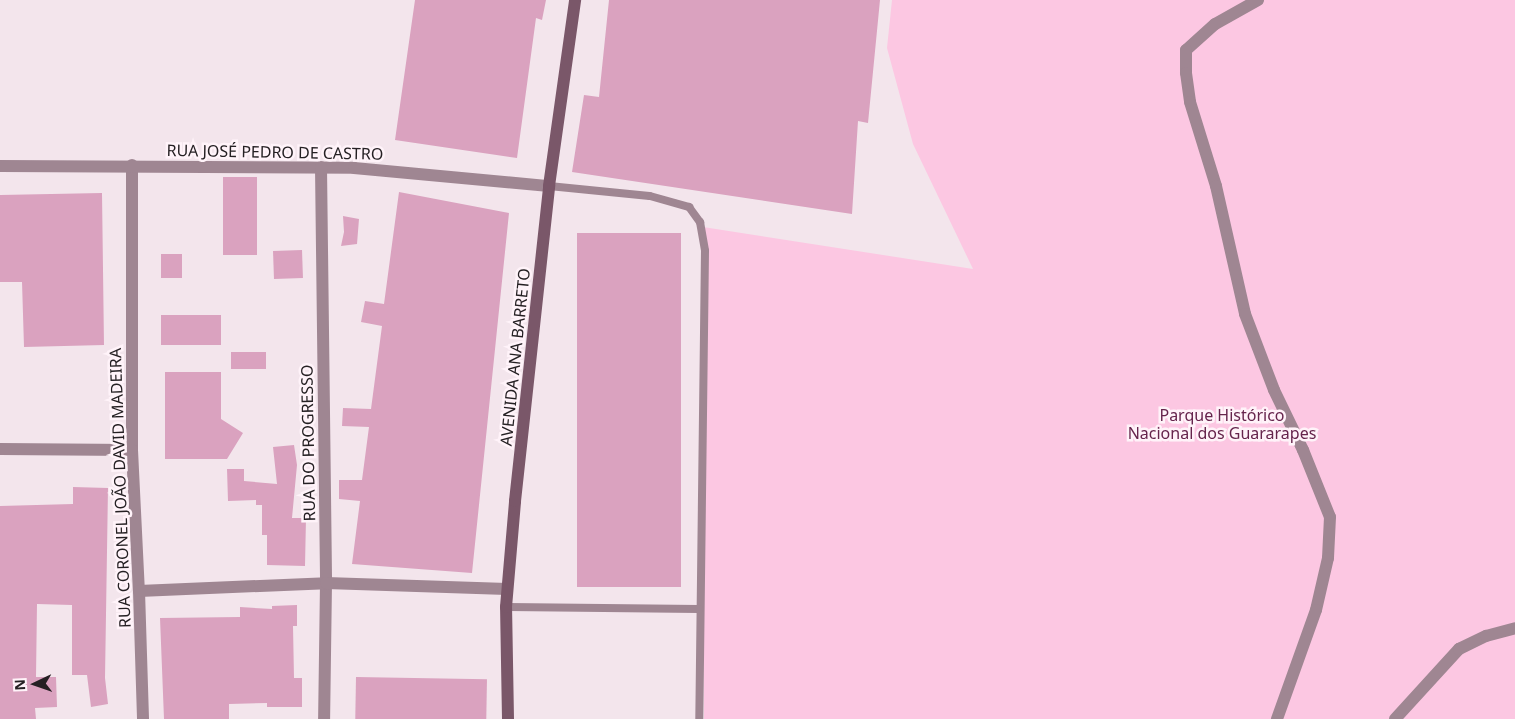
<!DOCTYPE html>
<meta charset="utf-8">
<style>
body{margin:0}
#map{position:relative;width:1515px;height:719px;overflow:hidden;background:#f3e5ec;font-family:"Noto Sans",sans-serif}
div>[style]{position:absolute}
.green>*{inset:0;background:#fcc7e2}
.building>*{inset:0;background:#daa2bf;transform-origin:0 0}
.lane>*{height:8px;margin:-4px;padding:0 4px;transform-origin:4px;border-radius:4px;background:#9f8692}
.street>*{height:12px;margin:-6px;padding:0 6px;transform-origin:6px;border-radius:6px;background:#9f8692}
.secondary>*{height:12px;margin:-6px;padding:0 6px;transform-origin:6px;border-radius:6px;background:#7a5769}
span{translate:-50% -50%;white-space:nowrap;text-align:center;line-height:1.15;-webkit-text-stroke:5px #fff3f9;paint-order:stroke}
.street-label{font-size:16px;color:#252023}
.park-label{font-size:16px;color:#66244c}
.north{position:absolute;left:10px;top:659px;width:50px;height:50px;-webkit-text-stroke:4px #fff3f9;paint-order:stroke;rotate:267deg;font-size:14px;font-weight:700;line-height:20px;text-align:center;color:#252023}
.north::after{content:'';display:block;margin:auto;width:18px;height:22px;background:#252023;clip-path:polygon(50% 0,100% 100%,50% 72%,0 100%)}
</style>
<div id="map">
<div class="green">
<i style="clip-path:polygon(892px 0,1515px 0,1515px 719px,704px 719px,703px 227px,973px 269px,913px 144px,887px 48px)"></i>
</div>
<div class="building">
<i style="clip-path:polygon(415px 0,546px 0,542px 20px,536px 18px,517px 158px,395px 140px)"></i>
<i style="clip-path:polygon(609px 0,880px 0,868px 123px,858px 121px,852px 214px,572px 172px,584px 95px,599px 97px)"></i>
<i style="left:257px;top:177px;width:78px;height:34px;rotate:90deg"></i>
<i style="clip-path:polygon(399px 192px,509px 213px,472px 573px,352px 564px,360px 501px,339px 499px,339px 480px,362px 480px,369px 427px,342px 426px,343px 408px,371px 409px,382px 326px,361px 322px,365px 301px,384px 304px)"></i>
<i style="clip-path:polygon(102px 193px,104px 345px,24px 347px,22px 282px,0 282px,0 195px)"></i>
<i style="clip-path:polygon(343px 216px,359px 219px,357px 244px,341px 246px,344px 232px)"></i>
<i style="left:577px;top:233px;width:104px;height:354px"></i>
<i style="left:302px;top:250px;width:28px;height:29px;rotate:88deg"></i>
<i style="left:161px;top:254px;width:21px;height:24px"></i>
<i style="left:161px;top:315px;width:60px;height:30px"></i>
<i style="left:231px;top:352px;width:35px;height:17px"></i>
<i style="clip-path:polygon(165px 372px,221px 372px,221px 419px,243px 433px,227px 459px,165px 459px)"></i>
<i style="clip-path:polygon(294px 445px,297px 465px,292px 518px,306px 518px,305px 566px,267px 565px,267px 535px,262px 535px,262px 505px,256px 505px,256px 500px,228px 501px,227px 469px,244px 469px,244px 481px,277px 484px,273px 447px)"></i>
<i style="clip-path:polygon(73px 487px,108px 488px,105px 678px,108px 704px,91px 707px,87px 675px,72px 675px,72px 605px,37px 604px,36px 677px,56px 677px,57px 707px,35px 708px,36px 719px,0 719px,0 506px,73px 504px)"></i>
<i style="clip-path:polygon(297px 605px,297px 626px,293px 626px,294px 678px,302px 678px,302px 707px,267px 707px,267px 703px,229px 704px,229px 719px,164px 719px,160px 618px,240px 617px,240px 607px,272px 609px,272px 606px)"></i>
<i style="left:356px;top:677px;width:131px;height:42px;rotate:1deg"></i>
</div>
<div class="lane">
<i style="left:549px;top:186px;width:101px;rotate:5.7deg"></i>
<i style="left:650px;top:196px;width:41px;rotate:15.8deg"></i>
<i style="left:689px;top:207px;width:19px;rotate:54deg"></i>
<i style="left:700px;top:222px;width:29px;rotate:80deg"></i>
<i style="left:705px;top:251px;width:468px;rotate:90.7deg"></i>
<i style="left:506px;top:607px;width:193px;rotate:0.6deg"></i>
</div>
<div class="street">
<i style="left:1258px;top:0;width:49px;rotate:150.8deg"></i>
<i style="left:1215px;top:24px;width:39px;rotate:138deg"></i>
<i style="left:1186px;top:50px;width:23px;rotate:90deg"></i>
<i style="left:1186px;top:73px;width:29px;rotate:82deg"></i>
<i style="left:1190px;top:102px;width:88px;rotate:72.8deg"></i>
<i style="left:1216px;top:186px;width:131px;rotate:77.2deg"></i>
<i style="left:1245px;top:314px;width:81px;rotate:69.1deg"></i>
<i style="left:1274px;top:390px;width:67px;rotate:64.2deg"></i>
<i style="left:1303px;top:450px;width:72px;rotate:68.1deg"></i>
<i style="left:1330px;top:517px;width:41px;rotate:92.8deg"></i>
<i style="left:1328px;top:558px;width:53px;rotate:103deg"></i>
<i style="left:1316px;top:610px;width:116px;rotate:109.7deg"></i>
<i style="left:132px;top:165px;width:285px;rotate:90deg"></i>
<i style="left:132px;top:450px;width:141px;rotate:87.2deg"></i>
<i style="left:139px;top:591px;width:128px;rotate:88.2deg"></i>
<i style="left:0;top:166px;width:354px;rotate:0.3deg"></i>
<i style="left:354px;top:168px;width:196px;rotate:5.3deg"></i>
<i style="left:321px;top:167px;width:416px;rotate:89.3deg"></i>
<i style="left:326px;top:583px;width:136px;rotate:90.8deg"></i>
<i style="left:0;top:449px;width:132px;rotate:0.4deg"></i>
<i style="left:139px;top:591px;width:187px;rotate:-2.4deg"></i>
<i style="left:326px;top:583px;width:181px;rotate:1.9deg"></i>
<i style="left:1395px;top:719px;width:95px;rotate:-47.6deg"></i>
<i style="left:1459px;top:649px;width:30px;rotate:-26deg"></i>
<i style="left:1486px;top:636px;width:30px;rotate:-15deg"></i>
</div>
<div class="secondary">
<i style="left:508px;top:719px;width:112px;rotate:-91deg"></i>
<i style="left:506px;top:607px;width:106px;rotate:-85.1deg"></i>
<i style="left:515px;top:501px;width:317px;rotate:-83.8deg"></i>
<i style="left:549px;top:186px;width:188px;rotate:-82deg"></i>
</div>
<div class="street-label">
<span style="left:275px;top:152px;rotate:1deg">RUA JOSÉ PEDRO DE CASTRO</span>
<span style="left:515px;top:357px;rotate:-84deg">AVENIDA ANA BARRETO</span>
<span style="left:308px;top:443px;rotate:-91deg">RUA DO PROGRESSO</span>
<span style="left:120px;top:488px;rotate:-92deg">RUA CORONEL JOÃO DAVID MADEIRA</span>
</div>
<div class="park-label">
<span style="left:1222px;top:424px">Parque Histórico<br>Nacional dos Guararapes</span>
</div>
<div class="north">N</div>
</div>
